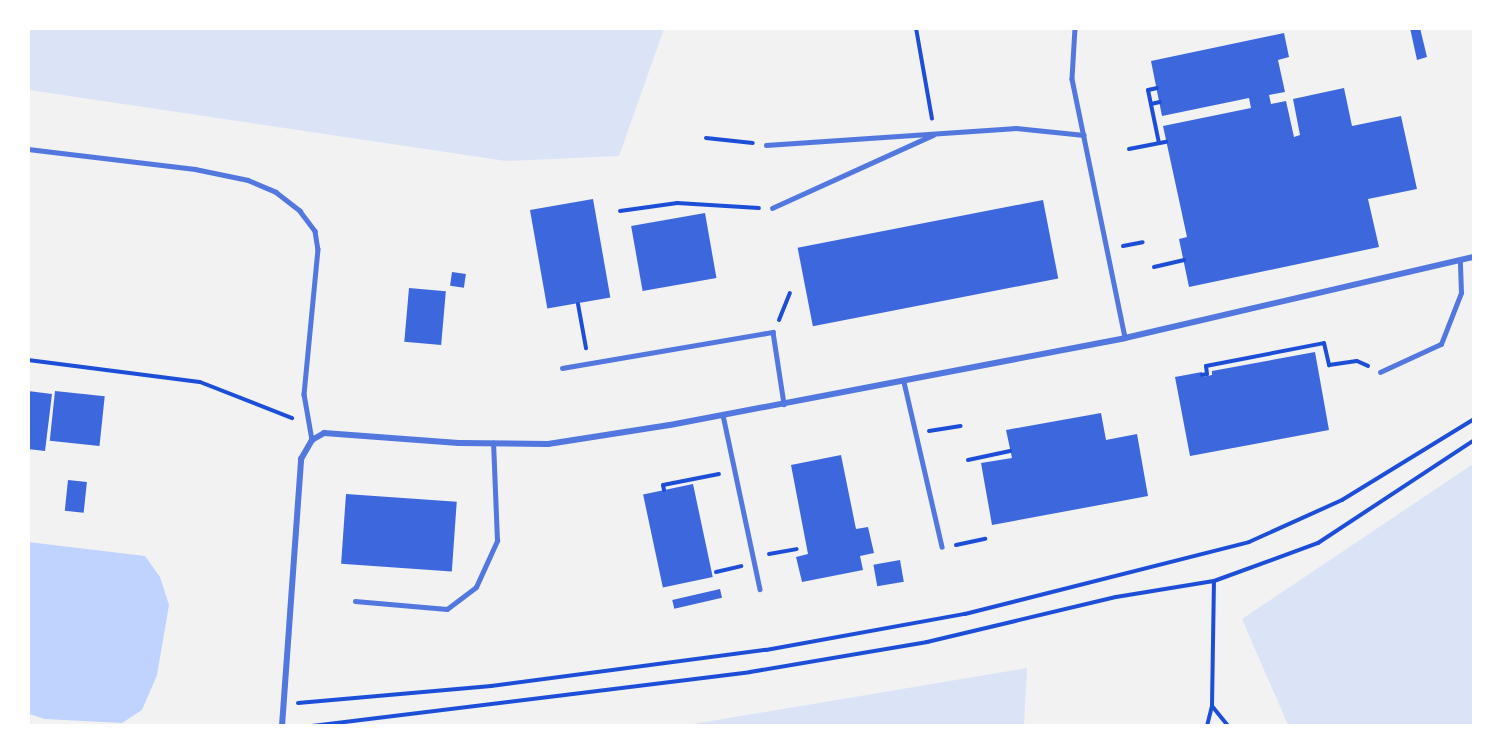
<!DOCTYPE html>
<style>
body{margin:0}
#map{position:relative;width:1502px;height:754px;overflow:hidden;background:#f2f2f2;font-family:"Sofia Sans Condensed",sans-serif}
div>[style]{position:absolute}
.green>*{inset:0;background:#dbe4f7}
.water>*{inset:0;background:#bfd3fe}
.building>*{inset:0;background:#3d67dc;transform-origin:0 0}
.path>*{height:4px;margin:-2px;padding:0 2px;transform-origin:2px;border-radius:2px;background:#1d4ed8}
.service>*{height:4.5px;margin:-2.25px;padding:0 2.25px;transform-origin:2.25px;border-radius:2.25px;background:#5277de}
.minor>*{height:6px;margin:-3px;padding:0 3px;transform-origin:3px;border-radius:3px;background:#5277de}
span{translate:-50% -50%;white-space:nowrap;text-align:center;line-height:1.15;-webkit-text-stroke:5px #fff;paint-order:stroke}
.frame{position:absolute;inset:0;border:30px solid #fff;pointer-events:none}
</style>
<div id="map">
<div class="green">
<i style="clip-path:polygon(29px 28px,664px 28px,664px 29px,619px 156px,506px 161px,29px 90px)"></i>
<i style="clip-path:polygon(1473px 464px,1473px 725px,1288px 725px,1242px 619px)"></i>
<i style="clip-path:polygon(1027px 668px,1024px 725px,684px 725px,687px 725px)"></i>
</div>
<div class="water">
<i style="clip-path:polygon(28px 542px,145px 556px,160px 577px,169px 605px,157px 675px,142px 710px,122px 723px,45px 719px,29px 714px)"></i>
</div>
<div class="building">
<i style="clip-path:polygon(1410px 28px,1420px 28px,1427px 57px,1417px 60px)"></i>
<i style="clip-path:polygon(1284px 33px,1289px 57px,1278px 60px,1285px 92px,1269px 95px,1271px 104px,1286px 101px,1294px 137px,1300px 135px,1293px 99px,1344px 88px,1352px 126px,1401px 116px,1417px 189px,1368px 199px,1379px 247px,1189px 287px,1179px 239px,1187px 237px,1163px 126px,1251px 108px,1249px 98px,1162px 116px,1151px 61px)"></i>
<i style="left:593px;top:199px;width:100px;height:64px;rotate:80deg"></i>
<i style="left:1043px;top:200px;width:80px;height:250px;rotate:79deg"></i>
<i style="left:705px;top:213px;width:66px;height:75px;rotate:80deg"></i>
<i style="left:452px;top:272px;width:14px;height:14px;rotate:8deg"></i>
<i style="left:409px;top:288px;width:37px;height:54px;rotate:5deg"></i>
<i style="clip-path:polygon(1315px 352px,1329px 430px,1190px 456px,1175px 377px,1202px 372px,1202px 377px,1212px 375px,1212px 371px)"></i>
<i style="clip-path:polygon(28px 391px,52px 394px,45px 451px,28px 449px)"></i>
<i style="left:55px;top:391px;width:50px;height:50px;rotate:6deg"></i>
<i style="clip-path:polygon(1101px 413px,1106px 440px,1137px 434px,1148px 496px,992px 525px,981px 463px,1012px 458px,1006px 430px)"></i>
<i style="clip-path:polygon(841px 455px,856px 529px,868px 527px,874px 553px,860px 556px,863px 570px,802px 582px,796px 557px,808px 554px,791px 465px)"></i>
<i style="left:68px;top:480px;width:19px;height:31px;rotate:6deg"></i>
<i style="left:693px;top:484px;width:95px;height:51px;rotate:78deg"></i>
<i style="left:346px;top:494px;width:111px;height:70px;rotate:4deg"></i>
<i style="left:900px;top:560px;width:22px;height:27px;rotate:80deg"></i>
<i style="left:720px;top:589px;width:9px;height:49px;rotate:77deg"></i>
</div>
<div class="path">
<i style="left:916px;top:28px;width:92px;rotate:80deg"></i>
<i style="left:1157px;top:88px;width:9px;rotate:167deg"></i>
<i style="left:1148px;top:90px;width:54px;rotate:78.3deg"></i>
<i style="left:1151px;top:104px;width:9px;rotate:-13deg"></i>
<i style="left:706px;top:138px;width:47px;rotate:6.1deg"></i>
<i style="left:1129px;top:149px;width:38px;rotate:-11deg"></i>
<i style="left:620px;top:211px;width:58px;rotate:-8deg"></i>
<i style="left:677px;top:203px;width:82px;rotate:3.5deg"></i>
<i style="left:1123px;top:246px;width:20px;rotate:-11deg"></i>
<i style="left:1154px;top:267px;width:31px;rotate:-13deg"></i>
<i style="left:578px;top:304px;width:45px;rotate:79.7deg"></i>
<i style="left:779px;top:320px;width:29px;rotate:-68deg"></i>
<i style="left:28px;top:360px;width:173px;rotate:7.3deg"></i>
<i style="left:200px;top:382px;width:99px;rotate:21.4deg"></i>
<i style="left:1329px;top:365px;width:28px;rotate:-8deg"></i>
<i style="left:1357px;top:361px;width:12px;rotate:24deg"></i>
<i style="left:1202px;top:375px;width:5px;rotate:-11deg"></i>
<i style="left:1207px;top:374px;width:8px;rotate:-97deg"></i>
<i style="left:1206px;top:366px;width:120px;rotate:-11deg"></i>
<i style="left:1324px;top:343px;width:23px;rotate:77deg"></i>
<i style="left:929px;top:431px;width:32px;rotate:-9deg"></i>
<i style="left:968px;top:460px;width:43px;rotate:-12.1deg"></i>
<i style="left:664px;top:490px;width:5px;rotate:-101deg"></i>
<i style="left:663px;top:485px;width:57px;rotate:-11.1deg"></i>
<i style="left:956px;top:545px;width:30px;rotate:-12deg"></i>
<i style="left:769px;top:554px;width:28px;rotate:-10deg"></i>
<i style="left:716px;top:572px;width:26px;rotate:-13deg"></i>
<i style="left:298px;top:703px;width:194px;rotate:-5deg"></i>
<i style="left:491px;top:686px;width:277px;rotate:-7.5deg"></i>
<i style="left:766px;top:650px;width:202px;rotate:-10.3deg"></i>
<i style="left:965px;top:614px;width:293px;rotate:-14.2deg"></i>
<i style="left:1249px;top:542px;width:102px;rotate:-24.3deg"></i>
<i style="left:1342px;top:500px;width:155px;rotate:-31.5deg"></i>
<i style="left:1212px;top:706px;width:26px;rotate:51deg"></i>
<i style="left:312px;top:726px;width:441px;rotate:-7deg"></i>
<i style="left:750px;top:672px;width:180px;rotate:-9.6deg"></i>
<i style="left:927px;top:642px;width:194px;rotate:-13.4deg"></i>
<i style="left:1116px;top:597px;width:99px;rotate:-9.3deg"></i>
<i style="left:1214px;top:581px;width:111px;rotate:-20.1deg"></i>
<i style="left:1318px;top:543px;width:187px;rotate:-33.4deg"></i>
<i style="left:1207px;top:726px;width:21px;rotate:-76deg"></i>
<i style="left:1212px;top:706px;width:125px;rotate:-89.1deg"></i>
</div>
<div class="service">
<i style="left:1075px;top:28px;width:51px;rotate:93.4deg"></i>
<i style="left:1072px;top:79px;width:264px;rotate:78.4deg"></i>
<i style="left:766px;top:145px;width:251px;rotate:-3.9deg"></i>
<i style="left:1016px;top:128px;width:68px;rotate:5.9deg"></i>
<i style="left:28px;top:149px;width:168px;rotate:6.8deg"></i>
<i style="left:195px;top:169px;width:54px;rotate:11.7deg"></i>
<i style="left:248px;top:180px;width:30px;rotate:23deg"></i>
<i style="left:276px;top:192px;width:31px;rotate:38deg"></i>
<i style="left:300px;top:211px;width:25px;rotate:53deg"></i>
<i style="left:315px;top:231px;width:18px;rotate:81deg"></i>
<i style="left:318px;top:249px;width:146px;rotate:95.5deg"></i>
<i style="left:304px;top:394px;width:47px;rotate:80.1deg"></i>
<i style="left:772px;top:208px;width:177px;rotate:-24.4deg"></i>
<i style="left:562px;top:368px;width:214px;rotate:-9.7deg"></i>
<i style="left:773px;top:332px;width:73px;rotate:81.3deg"></i>
<i style="left:1380px;top:372px;width:67px;rotate:-24.7deg"></i>
<i style="left:1441px;top:344px;width:55px;rotate:-68.6deg"></i>
<i style="left:1461px;top:293px;width:33px;rotate:-92deg"></i>
<i style="left:904px;top:382px;width:169px;rotate:77deg"></i>
<i style="left:723px;top:415px;width:178px;rotate:78deg"></i>
<i style="left:355px;top:601px;width:92px;rotate:5deg"></i>
<i style="left:447px;top:609px;width:36px;rotate:-37deg"></i>
<i style="left:476px;top:587px;width:51px;rotate:-65.5deg"></i>
<i style="left:497px;top:541px;width:98px;rotate:-92.3deg"></i>
</div>
<div class="minor">
<i style="left:282px;top:726px;width:268px;rotate:-85.9deg"></i>
<i style="left:301px;top:459px;width:22px;rotate:-60deg"></i>
<i style="left:312px;top:440px;width:14px;rotate:-30deg"></i>
<i style="left:324px;top:433px;width:135px;rotate:4.2deg"></i>
<i style="left:459px;top:443px;width:89px;rotate:0.6deg"></i>
<i style="left:548px;top:444px;width:123px;rotate:-8.9deg"></i>
<i style="left:670px;top:425px;width:463px;rotate:-10.8deg"></i>
<i style="left:1125px;top:338px;width:358px;rotate:-13.1deg"></i>
</div>
<div class="frame"></div>
</div>
